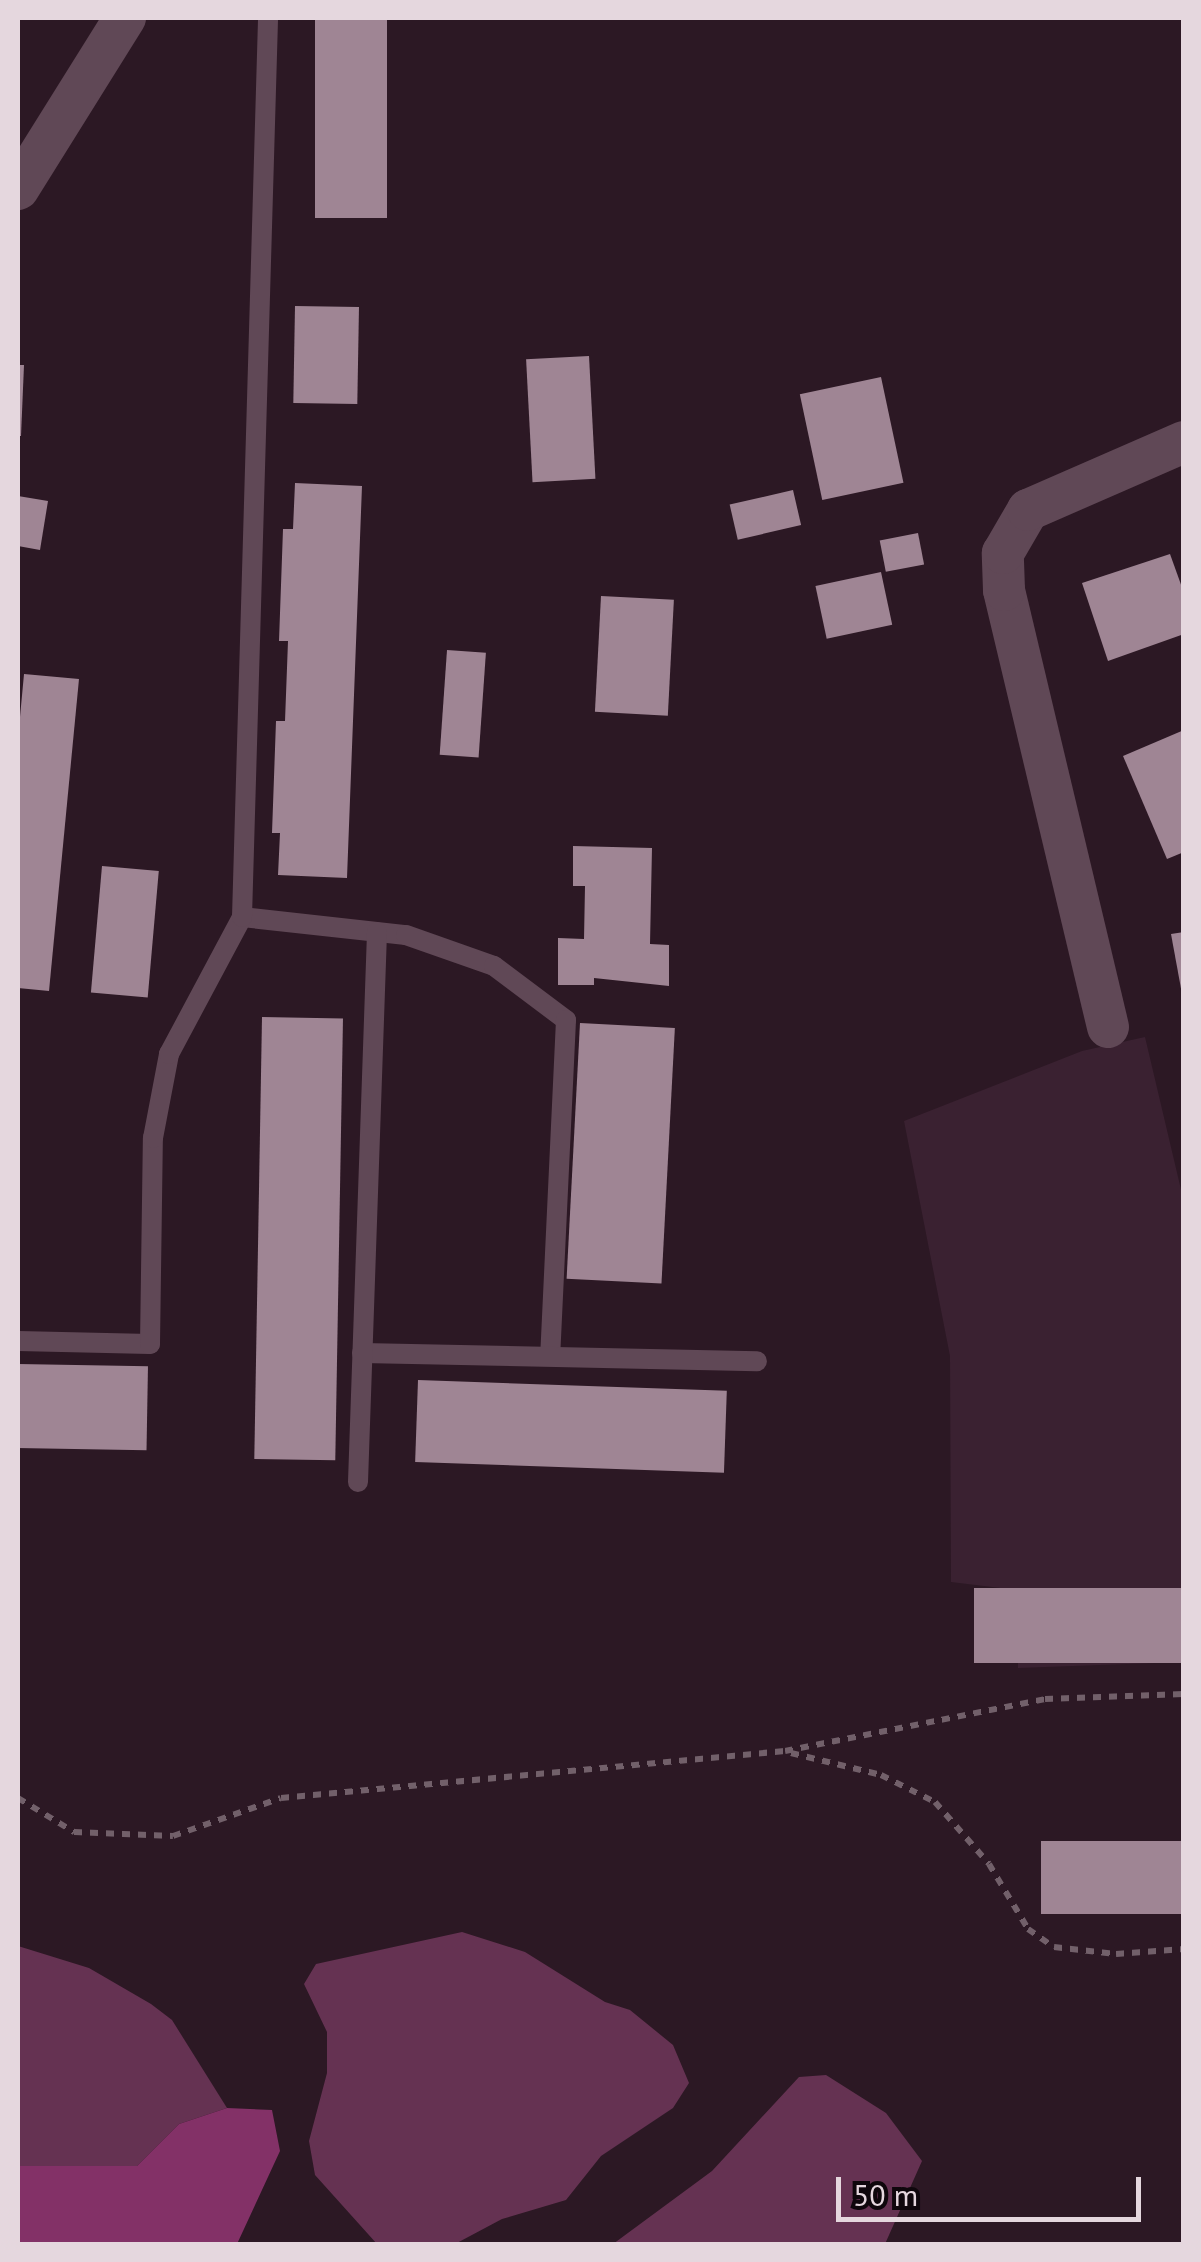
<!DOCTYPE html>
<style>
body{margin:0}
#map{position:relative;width:1201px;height:2262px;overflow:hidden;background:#2c1824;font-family:"PT Sans",sans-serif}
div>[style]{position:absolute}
.built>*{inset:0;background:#3a2131}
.green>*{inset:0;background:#653252}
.water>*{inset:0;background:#833167}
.building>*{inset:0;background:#9f8594;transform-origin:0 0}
.path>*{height:6px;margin-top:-3px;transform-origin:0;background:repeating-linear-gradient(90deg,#72606a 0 8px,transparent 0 16px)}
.service>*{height:20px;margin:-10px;padding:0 10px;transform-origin:10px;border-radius:10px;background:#604856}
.minor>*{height:42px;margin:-21px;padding:0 21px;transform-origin:21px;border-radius:21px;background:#604856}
span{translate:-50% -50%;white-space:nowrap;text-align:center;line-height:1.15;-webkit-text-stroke:10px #0f070c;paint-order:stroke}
.frame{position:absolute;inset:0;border:20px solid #e5d7de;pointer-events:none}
.scale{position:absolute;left:836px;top:2177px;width:305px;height:45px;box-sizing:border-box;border:5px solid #e5d7de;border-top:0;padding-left:12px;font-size:30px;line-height:35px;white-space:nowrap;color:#e5d7de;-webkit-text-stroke:8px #0f070c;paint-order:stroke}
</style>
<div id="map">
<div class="built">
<i style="clip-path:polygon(1145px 1037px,1183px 1198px,1183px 1662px,1018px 1668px,1017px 1590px,951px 1582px,950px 1356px,904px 1121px,1082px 1051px)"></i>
</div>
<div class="green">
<i style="clip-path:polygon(462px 1932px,525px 1952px,605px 2002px,630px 2010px,673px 2045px,689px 2083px,673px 2108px,601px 2156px,566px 2200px,502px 2219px,455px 2244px,377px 2244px,315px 2175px,309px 2141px,327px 2073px,327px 2032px,304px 1984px,316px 1964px)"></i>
<i style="clip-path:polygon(18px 1946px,89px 1968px,151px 2004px,172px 2020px,227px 2108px,179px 2124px,137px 2166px,18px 2166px)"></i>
<i style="clip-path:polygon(826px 2075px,886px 2113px,922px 2161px,885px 2244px,613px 2244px,712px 2171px,799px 2077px)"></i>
</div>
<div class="water">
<i style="clip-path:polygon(227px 2108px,272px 2110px,280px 2151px,237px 2244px,18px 2244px,18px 2166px,137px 2166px,179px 2124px)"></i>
</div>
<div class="building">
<i style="left:315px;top:18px;width:72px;height:200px"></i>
<i style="left:295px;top:306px;width:64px;height:97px;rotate:1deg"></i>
<i style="left:589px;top:356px;width:123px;height:63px;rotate:87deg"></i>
<i style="clip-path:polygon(18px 365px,24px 365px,21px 436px,18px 436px)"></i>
<i style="left:881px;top:377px;width:108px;height:83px;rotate:78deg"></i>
<i style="clip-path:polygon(295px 483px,362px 486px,347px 878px,278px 875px,280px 833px,272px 833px,276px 721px,285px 721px,288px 641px,279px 641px,283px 529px,293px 529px)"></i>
<i style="left:793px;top:490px;width:36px;height:65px;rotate:77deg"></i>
<i style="clip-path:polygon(18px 496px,48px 501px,40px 550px,18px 546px)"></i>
<i style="left:918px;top:533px;width:32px;height:39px;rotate:79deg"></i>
<i style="clip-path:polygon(1170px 554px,1184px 593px,1184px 634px,1108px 661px,1082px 583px)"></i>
<i style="left:881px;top:572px;width:54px;height:67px;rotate:78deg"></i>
<i style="left:601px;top:596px;width:73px;height:116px;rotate:3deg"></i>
<i style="left:447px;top:650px;width:39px;height:105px;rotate:4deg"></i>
<i style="clip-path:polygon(24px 674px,79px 679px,49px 991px,18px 988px,18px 738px)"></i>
<i style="clip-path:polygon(1184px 730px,1184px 852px,1167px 859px,1123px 756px)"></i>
<i style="clip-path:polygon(573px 846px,652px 848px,650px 944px,669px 945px,669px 986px,594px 978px,594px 985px,558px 985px,558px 938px,584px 939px,585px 886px,573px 886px)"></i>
<i style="left:102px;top:866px;width:57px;height:127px;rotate:5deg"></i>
<i style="clip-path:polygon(1184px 932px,1184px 994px,1182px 994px,1171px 934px)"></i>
<i style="left:262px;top:1017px;width:81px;height:442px;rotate:1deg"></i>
<i style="left:580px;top:1023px;width:95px;height:256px;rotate:3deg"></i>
<i style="left:18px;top:1364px;width:130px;height:84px;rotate:1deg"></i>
<i style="left:418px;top:1380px;width:309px;height:82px;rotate:2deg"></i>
<i style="left:974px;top:1588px;width:210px;height:75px"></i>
<i style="left:1041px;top:1841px;width:143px;height:73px"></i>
</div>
<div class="path">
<i style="left:791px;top:1753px;width:93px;rotate:13.7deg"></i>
<i style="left:881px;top:1775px;width:60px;rotate:26.6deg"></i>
<i style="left:935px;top:1802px;width:82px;rotate:48.9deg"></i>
<i style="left:989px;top:1864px;width:76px;rotate:59deg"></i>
<i style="left:1028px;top:1929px;width:32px;rotate:35deg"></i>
<i style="left:1054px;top:1947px;width:62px;rotate:6.4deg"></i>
<i style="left:1116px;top:1954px;width:68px;rotate:-4.2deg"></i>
<i style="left:18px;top:1798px;width:66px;rotate:31.3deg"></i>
<i style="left:74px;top:1832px;width:99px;rotate:2.3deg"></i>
<i style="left:173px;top:1836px;width:114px;rotate:-19.4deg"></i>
<i style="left:281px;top:1798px;width:506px;rotate:-5.33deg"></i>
<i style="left:785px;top:1751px;width:265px;rotate:-11.3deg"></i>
<i style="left:1045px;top:1699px;width:139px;rotate:-2.1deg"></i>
</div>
<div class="service">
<i style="left:242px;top:917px;width:165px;rotate:6.3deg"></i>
<i style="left:406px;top:935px;width:93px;rotate:19.4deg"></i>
<i style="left:494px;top:966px;width:90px;rotate:36.9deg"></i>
<i style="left:566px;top:1020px;width:336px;rotate:92.7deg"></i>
<i style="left:18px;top:1341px;width:132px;rotate:1.3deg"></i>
<i style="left:150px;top:1344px;width:206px;rotate:-89.2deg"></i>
<i style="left:153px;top:1138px;width:86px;rotate:-79.2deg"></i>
<i style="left:169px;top:1054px;width:155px;rotate:-61.9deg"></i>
<i style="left:242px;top:917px;width:899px;rotate:-88.34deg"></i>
<i style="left:362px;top:1353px;width:395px;rotate:1.2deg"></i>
<i style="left:358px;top:1482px;width:550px;rotate:-88.02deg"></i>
</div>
<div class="minor">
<i style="left:18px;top:189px;width:202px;rotate:-58deg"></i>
<i style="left:1108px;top:1027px;width:449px;rotate:-103.4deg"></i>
<i style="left:1004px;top:590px;width:37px;rotate:-92deg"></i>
<i style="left:1003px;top:553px;width:50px;rotate:-59.8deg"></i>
<i style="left:1028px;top:510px;width:170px;rotate:-23.6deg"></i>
</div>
<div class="frame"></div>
<div class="scale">50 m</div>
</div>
